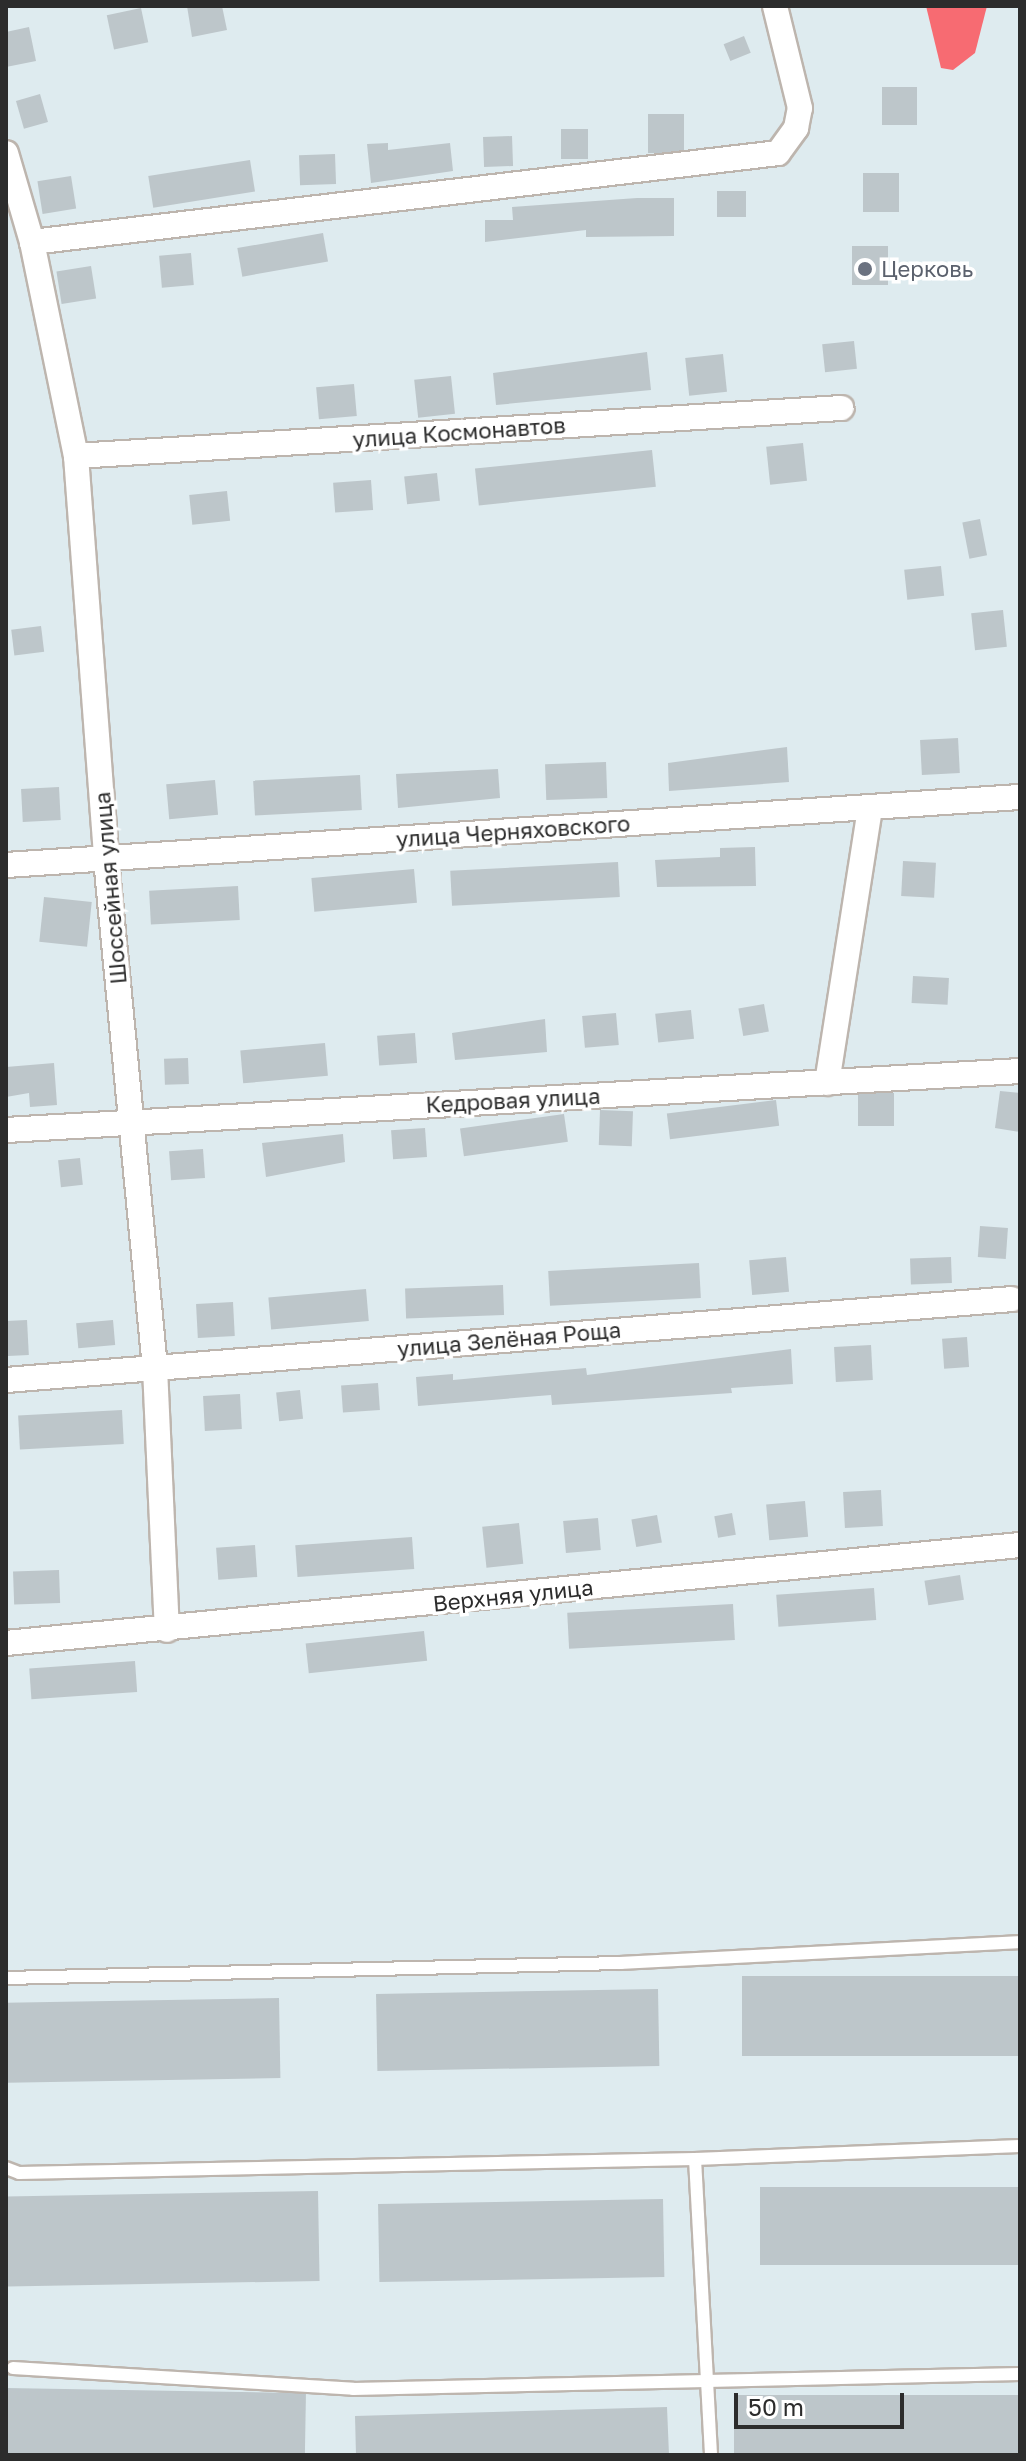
<!DOCTYPE html>
<meta charset="utf-8">
<style>
body{margin:0}
#map{position:relative;width:1026px;height:2461px;overflow:hidden;background:#deebef;font-family:"Golos Text",sans-serif}
div>[style]{position:absolute}
.water>*{inset:0;background:#f76b72}
.building>*{inset:0;background:#bdc6ca;transform-origin:0 0}
.roads{filter:drop-shadow(2px 0 #bdb5ae) drop-shadow(-2px 0 #bdb5ae) drop-shadow(0 2px #bdb5ae) drop-shadow(0 -2px #bdb5ae)}
.service>*{height:12px;margin:-6px;padding:0 6px;transform-origin:6px;border-radius:6px;background:#fff}
.minor>*{height:24px;margin:-12px;padding:0 12px;transform-origin:12px;border-radius:12px;background:#fff}
.dots>*{width:22px;height:22px;translate:-50% -50%;box-sizing:border-box;border:4px solid #fff;border-radius:50%}
span{translate:-50% -50%;white-space:nowrap;text-align:center;line-height:1.15;-webkit-text-stroke:7px #fff;paint-order:stroke}
.worship-label{font-size:22px;color:#5b616d}
.left{translate:0 -50%;text-align:left}
.street-label{font-size:22px;color:#2c2c2c}
.frame{position:absolute;inset:0;border:8px solid #2c2c2c;pointer-events:none}
.scale{position:absolute;left:734px;top:2393px;width:170px;height:36px;box-sizing:border-box;border:4px solid #2c2c2c;border-top:0;padding-left:10px;font-size:24px;line-height:28px;white-space:nowrap;color:#2c2c2c;-webkit-text-stroke:6px #fff;paint-order:stroke}
</style>
<div id="map">
<div class="water">
<i style="clip-path:polygon(926px 6px,987px 6px,975px 53px,953px 70px,941px 68px)"></i>
</div>
<div class="building">
<i style="clip-path:polygon(187px 6px,222px 6px,227px 30px,192px 37px)"></i>
<i style="left:141px;top:8px;width:35px;height:35px;rotate:78deg"></i>
<i style="clip-path:polygon(29px 27px,36px 61px,6px 67px,6px 32px)"></i>
<i style="left:744px;top:36px;width:18px;height:22px;rotate:68deg"></i>
<i style="left:882px;top:87px;width:35px;height:38px"></i>
<i style="left:40px;top:94px;width:29px;height:25px;rotate:74deg"></i>
<i style="left:648px;top:114px;width:36px;height:39px"></i>
<i style="left:561px;top:129px;width:27px;height:30px"></i>
<i style="left:512px;top:136px;width:30px;height:29px;rotate:88deg"></i>
<i style="clip-path:polygon(388px 143px,388px 150px,450px 143px,453px 171px,371px 183px,367px 144px)"></i>
<i style="left:335px;top:154px;width:30px;height:36px;rotate:88deg"></i>
<i style="left:250px;top:160px;width:32px;height:103px;rotate:81deg"></i>
<i style="left:863px;top:173px;width:36px;height:39px"></i>
<i style="left:71px;top:176px;width:33px;height:34px;rotate:81deg"></i>
<i style="left:717px;top:191px;width:29px;height:26px"></i>
<i style="clip-path:polygon(637px 198px,674px 198px,674px 236px,586px 237px,586px 230px,485px 242px,485px 220px,513px 220px,512px 207px)"></i>
<i style="left:323px;top:233px;width:29px;height:87px;rotate:80deg"></i>
<i style="left:888px;top:246px;width:39px;height:36px;rotate:90deg"></i>
<i style="left:191px;top:253px;width:32px;height:32px;rotate:85deg"></i>
<i style="left:91px;top:266px;width:33px;height:35px;rotate:81deg"></i>
<i style="left:854px;top:341px;width:28px;height:32px;rotate:84deg"></i>
<i style="clip-path:polygon(647px 352px,651px 390px,496px 405px,493px 373px)"></i>
<i style="left:723px;top:354px;width:38px;height:38px;rotate:84deg"></i>
<i style="left:451px;top:376px;width:38px;height:37px;rotate:84deg"></i>
<i style="left:354px;top:384px;width:32px;height:38px;rotate:85deg"></i>
<i style="left:803px;top:443px;width:38px;height:37px;rotate:84deg"></i>
<i style="left:652px;top:450px;width:37px;height:178px;rotate:84deg"></i>
<i style="left:437px;top:473px;width:28px;height:33px;rotate:84deg"></i>
<i style="left:371px;top:480px;width:30px;height:38px;rotate:86deg"></i>
<i style="left:227px;top:491px;width:30px;height:38px;rotate:84deg"></i>
<i style="left:980px;top:519px;width:37px;height:18px;rotate:79deg"></i>
<i style="left:941px;top:566px;width:30px;height:37px;rotate:84deg"></i>
<i style="left:1003px;top:610px;width:37px;height:32px;rotate:84deg"></i>
<i style="left:41px;top:626px;width:26px;height:30px;rotate:83deg"></i>
<i style="left:958px;top:738px;width:35px;height:38px;rotate:87deg"></i>
<i style="clip-path:polygon(787px 747px,789px 782px,669px 791px,668px 763px)"></i>
<i style="left:606px;top:762px;width:36px;height:61px;rotate:88deg"></i>
<i style="clip-path:polygon(498px 769px,500px 798px,398px 808px,396px 774px)"></i>
<i style="left:360px;top:775px;width:35px;height:107px;rotate:87deg"></i>
<i style="left:215px;top:780px;width:35px;height:49px;rotate:85deg"></i>
<i style="left:59px;top:787px;width:33px;height:38px;rotate:87deg"></i>
<i style="clip-path:polygon(755px 847px,756px 886px,657px 887px,655px 860px,720px 857px,720px 848px)"></i>
<i style="left:903px;top:861px;width:33px;height:35px;rotate:3deg"></i>
<i style="left:618px;top:862px;width:35px;height:168px;rotate:87deg"></i>
<i style="left:414px;top:869px;width:34px;height:103px;rotate:85deg"></i>
<i style="left:238px;top:886px;width:34px;height:89px;rotate:87deg"></i>
<i style="left:44px;top:897px;width:48px;height:45px;rotate:6deg"></i>
<i style="left:913px;top:976px;width:36px;height:27px;rotate:3deg"></i>
<i style="left:764px;top:1004px;width:28px;height:26px;rotate:80deg"></i>
<i style="left:691px;top:1010px;width:29px;height:36px;rotate:84deg"></i>
<i style="left:616px;top:1013px;width:32px;height:34px;rotate:85deg"></i>
<i style="clip-path:polygon(545px 1019px,547px 1052px,455px 1060px,452px 1033px)"></i>
<i style="left:415px;top:1033px;width:30px;height:38px;rotate:86deg"></i>
<i style="left:325px;top:1043px;width:33px;height:85px;rotate:85deg"></i>
<i style="left:188px;top:1058px;width:26px;height:24px;rotate:88deg"></i>
<i style="clip-path:polygon(54px 1063px,57px 1105px,30px 1107px,29px 1093px,6px 1097px,6px 1067px)"></i>
<i style="clip-path:polygon(1000px 1091px,1020px 1093px,1020px 1132px,995px 1128px)"></i>
<i style="left:894px;top:1093px;width:33px;height:36px;rotate:90deg"></i>
<i style="left:776px;top:1100px;width:26px;height:110px;rotate:83deg"></i>
<i style="left:600px;top:1110px;width:33px;height:35px;rotate:2deg"></i>
<i style="left:564px;top:1114px;width:28px;height:105px;rotate:82deg"></i>
<i style="left:425px;top:1128px;width:29px;height:34px;rotate:86deg"></i>
<i style="clip-path:polygon(343px 1134px,345px 1162px,266px 1177px,262px 1143px)"></i>
<i style="left:203px;top:1149px;width:29px;height:34px;rotate:86deg"></i>
<i style="left:80px;top:1158px;width:27px;height:22px;rotate:84deg"></i>
<i style="left:980px;top:1226px;width:28px;height:31px;rotate:4deg"></i>
<i style="left:786px;top:1257px;width:35px;height:37px;rotate:85deg"></i>
<i style="left:951px;top:1257px;width:26px;height:41px;rotate:88deg"></i>
<i style="left:699px;top:1263px;width:35px;height:151px;rotate:87deg"></i>
<i style="left:503px;top:1285px;width:30px;height:98px;rotate:88deg"></i>
<i style="left:366px;top:1289px;width:32px;height:98px;rotate:85deg"></i>
<i style="left:233px;top:1302px;width:34px;height:37px;rotate:87deg"></i>
<i style="left:27px;top:1320px;width:35px;height:21px;rotate:87deg"></i>
<i style="left:113px;top:1320px;width:25px;height:37px;rotate:85deg"></i>
<i style="left:967px;top:1337px;width:30px;height:25px;rotate:86deg"></i>
<i style="left:871px;top:1345px;width:35px;height:37px;rotate:87deg"></i>
<i style="clip-path:polygon(791px 1349px,793px 1384px,731px 1388px,732px 1393px,552px 1405px,551px 1395px,418px 1406px,416px 1377px,453px 1374px,453px 1380px,586px 1368px,587px 1375px)"></i>
<i style="left:378px;top:1383px;width:27px;height:37px;rotate:86deg"></i>
<i style="left:300px;top:1390px;width:29px;height:24px;rotate:84deg"></i>
<i style="left:240px;top:1394px;width:35px;height:37px;rotate:87deg"></i>
<i style="left:122px;top:1410px;width:34px;height:104px;rotate:87deg"></i>
<i style="left:881px;top:1490px;width:36px;height:38px;rotate:87deg"></i>
<i style="left:805px;top:1501px;width:36px;height:39px;rotate:85deg"></i>
<i style="left:732px;top:1513px;width:22px;height:18px;rotate:80deg"></i>
<i style="left:657px;top:1515px;width:28px;height:26px;rotate:80deg"></i>
<i style="left:598px;top:1518px;width:32px;height:35px;rotate:85deg"></i>
<i style="left:519px;top:1523px;width:41px;height:37px;rotate:84deg"></i>
<i style="left:412px;top:1537px;width:32px;height:117px;rotate:86deg"></i>
<i style="left:255px;top:1545px;width:32px;height:39px;rotate:86deg"></i>
<i style="left:59px;top:1570px;width:33px;height:46px;rotate:88deg"></i>
<i style="left:960px;top:1575px;width:25px;height:36px;rotate:81deg"></i>
<i style="left:874px;top:1588px;width:32px;height:98px;rotate:86deg"></i>
<i style="left:733px;top:1604px;width:36px;height:166px;rotate:87deg"></i>
<i style="left:424px;top:1631px;width:30px;height:119px;rotate:84deg"></i>
<i style="left:135px;top:1661px;width:31px;height:106px;rotate:86deg"></i>
<i style="left:1020px;top:1976px;width:80px;height:278px;rotate:90deg"></i>
<i style="left:658px;top:1989px;width:77px;height:282px;rotate:89deg"></i>
<i style="left:279px;top:1998px;width:80px;height:273px;rotate:89deg"></i>
<i style="left:1020px;top:2187px;width:78px;height:260px;rotate:90deg"></i>
<i style="left:318px;top:2191px;width:90px;height:312px;rotate:89deg"></i>
<i style="left:663px;top:2199px;width:78px;height:285px;rotate:89deg"></i>
<i style="left:6px;top:2388px;width:300px;height:67px;rotate:1deg"></i>
<i style="left:1020px;top:2395px;width:60px;height:286px;rotate:90deg"></i>
<i style="clip-path:polygon(667px 2407px,669px 2455px,356px 2455px,355px 2416px)"></i>
</div>
<div class="roads">
<div class="service">
<i style="left:6px;top:1978px;width:615px;rotate:-1.4deg"></i>
<i style="left:621px;top:1963px;width:400px;rotate:-3deg"></i>
<i style="left:695px;top:2159px;width:296px;rotate:86.9deg"></i>
<i style="left:6px;top:2168px;width:14px;rotate:21deg"></i>
<i style="left:19px;top:2173px;width:676px;rotate:-1.19deg"></i>
<i style="left:695px;top:2159px;width:325px;rotate:-2.3deg"></i>
<i style="left:13px;top:2368px;width:341px;rotate:3.5deg"></i>
<i style="left:353px;top:2389px;width:667px;rotate:-1.29deg"></i>
</div>
<div class="minor">
<i style="left:6px;top:153px;width:93px;rotate:73.7deg"></i>
<i style="left:32px;top:242px;width:218px;rotate:78.4deg"></i>
<i style="left:76px;top:456px;width:404px;rotate:85.7deg"></i>
<i style="left:106px;top:859px;width:511px;rotate:84.5deg"></i>
<i style="left:155px;top:1368px;width:262px;rotate:87.4deg"></i>
<i style="left:32px;top:242px;width:751px;rotate:-6.8deg"></i>
<i style="left:778px;top:153px;width:31px;rotate:-54deg"></i>
<i style="left:796px;top:128px;width:20px;rotate:-79deg"></i>
<i style="left:800px;top:108px;width:105px;rotate:-103.8deg"></i>
<i style="left:76px;top:456px;width:767px;rotate:-3.59deg"></i>
<i style="left:6px;top:865px;width:1016px;rotate:-3.84deg"></i>
<i style="left:827px;top:1083px;width:279px;rotate:-81.1deg"></i>
<i style="left:6px;top:1130px;width:1016px;rotate:-3.33deg"></i>
<i style="left:6px;top:1380px;width:1009px;rotate:-4.6deg"></i>
<i style="left:6px;top:1643px;width:1019px;rotate:-5.52deg"></i>
</div>
</div>
<div class="dots">
<i style="left:865px;top:269px;background:#6b7280"></i>
</div>
<div class="worship-label">
<span class="left" style="left:881px;top:269px">Церковь</span>
</div>
<div class="street-label">
<span style="left:459px;top:432px;rotate:-4deg">улица Космонавтов</span>
<span style="left:513px;top:831px;rotate:-4deg">улица Черняховского</span>
<span style="left:110px;top:888px;rotate:-95deg">Шоссейная улица</span>
<span style="left:513px;top:1100px;rotate:-3deg">Кедровая улица</span>
<span style="left:509px;top:1339px;rotate:-5deg">улица Зелёная Роща</span>
<span style="left:513px;top:1595px;rotate:-6deg">Верхняя улица</span>
</div>
<div class="frame"></div>
<div class="scale">50 m</div>
</div>
